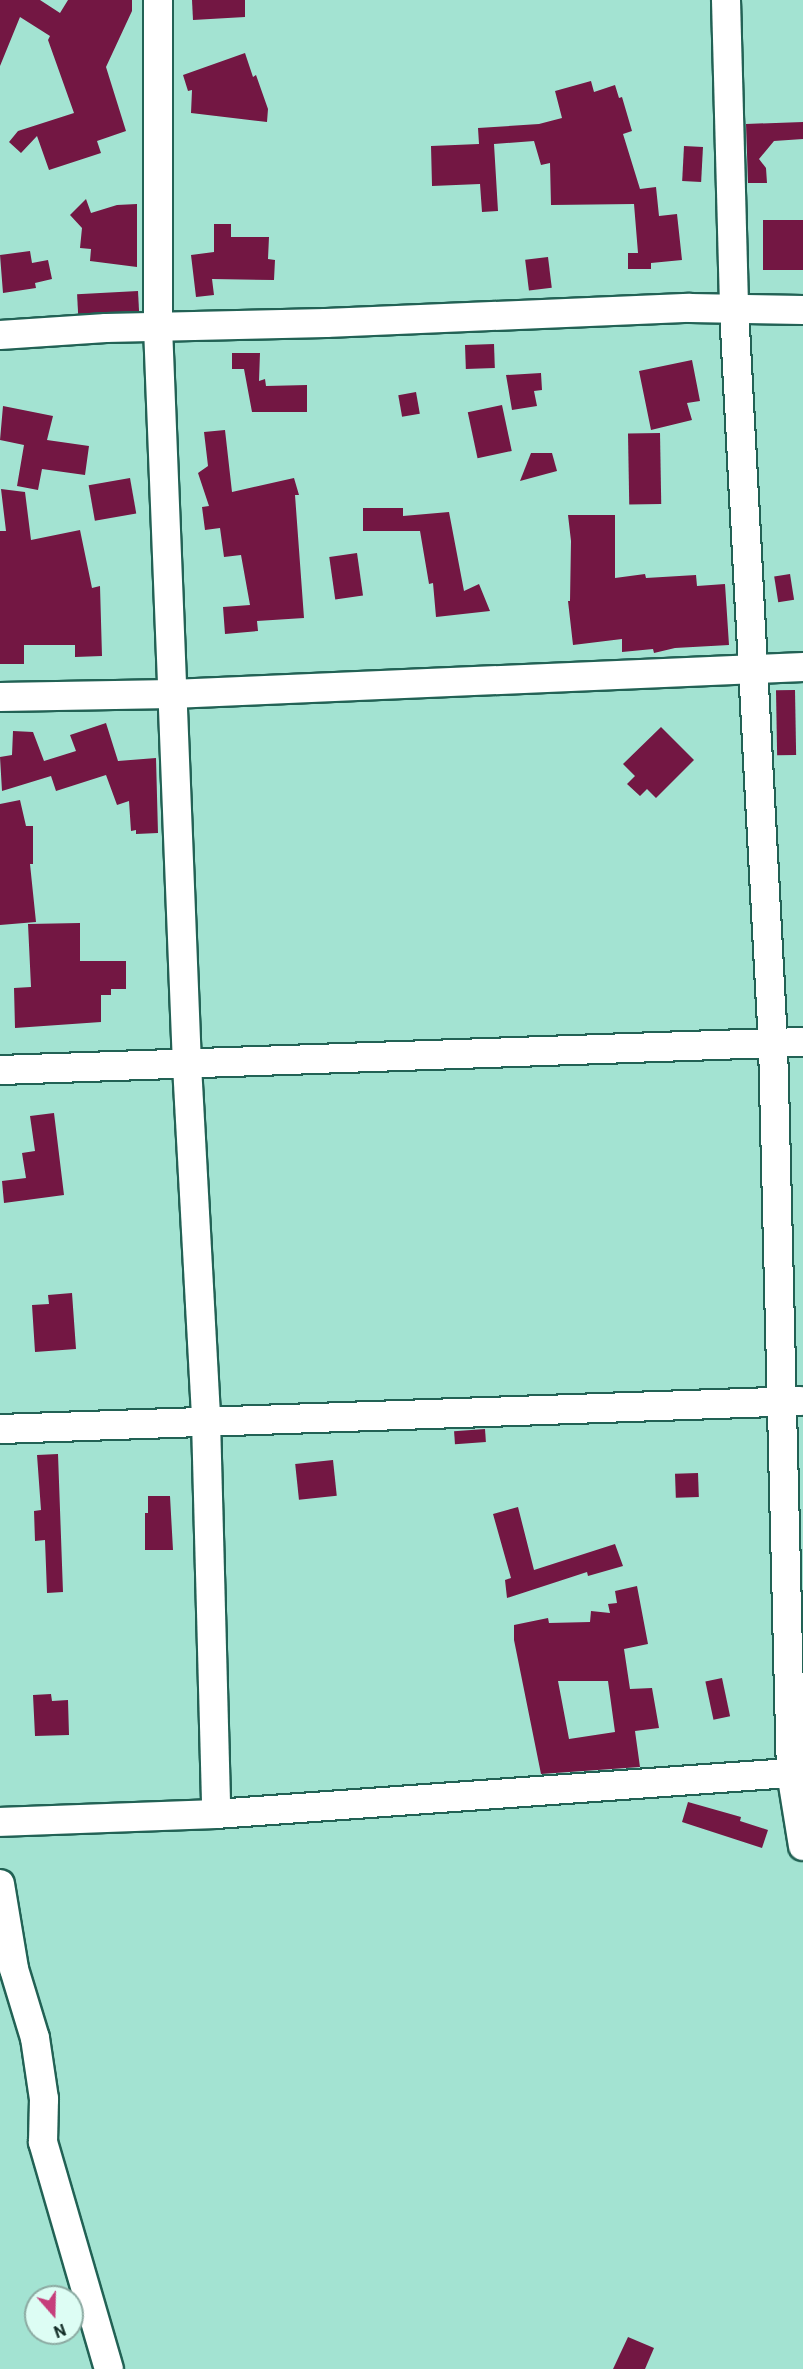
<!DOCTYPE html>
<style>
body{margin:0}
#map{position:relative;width:803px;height:2369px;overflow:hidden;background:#a3e3d2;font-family:Roboto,sans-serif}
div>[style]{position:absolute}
.building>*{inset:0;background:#731743;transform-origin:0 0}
.roads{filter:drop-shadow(2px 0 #226255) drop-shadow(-2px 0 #226255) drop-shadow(0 2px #226255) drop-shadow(0 -2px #226255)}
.minor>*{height:28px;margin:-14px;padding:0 14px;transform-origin:14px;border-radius:14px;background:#fff}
span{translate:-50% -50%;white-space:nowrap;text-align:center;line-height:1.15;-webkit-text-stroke:6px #ddfdf4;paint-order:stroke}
.north{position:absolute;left:24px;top:2285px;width:60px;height:60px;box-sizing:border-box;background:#ddfdf4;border:2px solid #8caaa2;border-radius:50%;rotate:160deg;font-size:16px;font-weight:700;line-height:24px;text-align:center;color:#132d27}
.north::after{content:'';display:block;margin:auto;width:21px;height:27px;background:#c63e7b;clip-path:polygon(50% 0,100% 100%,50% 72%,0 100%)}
</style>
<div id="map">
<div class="building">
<i style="clip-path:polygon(0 0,40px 0,60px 13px,68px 0,132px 0,132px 11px,106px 67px,126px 131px,97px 141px,101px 153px,49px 170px,37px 136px,21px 153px,9px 142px,18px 131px,74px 113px,48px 40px,50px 36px,20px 17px,0 66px)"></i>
<i style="clip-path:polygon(192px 0,245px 0,245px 17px,193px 20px)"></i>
<i style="clip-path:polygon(245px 53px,253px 77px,256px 75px,268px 109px,267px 122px,191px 113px,192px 90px,188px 91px,183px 75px)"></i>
<i style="clip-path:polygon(591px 81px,594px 92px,615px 85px,619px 98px,622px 97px,632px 131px,623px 134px,640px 189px,656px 187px,659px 216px,677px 214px,682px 260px,651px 263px,651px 269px,628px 269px,628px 253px,638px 253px,634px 204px,551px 205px,550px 163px,541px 165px,534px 141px,494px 144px,498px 211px,482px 212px,480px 184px,432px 186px,431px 146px,479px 144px,478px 128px,539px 124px,562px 118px,555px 91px)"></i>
<i style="clip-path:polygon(803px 122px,803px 139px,774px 141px,759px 159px,766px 168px,767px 183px,748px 183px,746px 124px)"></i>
<i style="left:684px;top:146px;width:19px;height:35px;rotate:3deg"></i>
<i style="clip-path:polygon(86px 199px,91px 213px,117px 205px,137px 204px,137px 267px,90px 261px,91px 249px,80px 248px,82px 228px,70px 215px)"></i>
<i style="left:803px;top:220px;width:50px;height:40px;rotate:90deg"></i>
<i style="clip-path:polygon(214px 224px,231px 224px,231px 237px,269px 237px,268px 259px,275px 260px,274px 280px,212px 279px,214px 295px,196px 297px,191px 255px,214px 252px)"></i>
<i style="clip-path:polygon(30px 251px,32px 263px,48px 260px,52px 279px,35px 283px,36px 288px,3px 293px,0 255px)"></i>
<i style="left:548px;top:257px;width:31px;height:23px;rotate:83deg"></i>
<i style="left:138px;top:291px;width:20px;height:61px;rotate:87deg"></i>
<i style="left:494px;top:344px;width:24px;height:29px;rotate:88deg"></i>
<i style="clip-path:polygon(232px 353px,260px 353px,259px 381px,265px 379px,266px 386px,307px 385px,307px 412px,252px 412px,244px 369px,232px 369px)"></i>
<i style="clip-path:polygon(692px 360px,700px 401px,687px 403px,692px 420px,651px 430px,639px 371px)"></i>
<i style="clip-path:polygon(541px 373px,542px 390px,534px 391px,537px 406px,512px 410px,506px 375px)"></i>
<i style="left:416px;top:392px;width:22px;height:18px;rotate:80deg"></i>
<i style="left:502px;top:405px;width:47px;height:35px;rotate:78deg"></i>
<i style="clip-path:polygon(3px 406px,53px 416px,47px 440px,89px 446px,85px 475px,42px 469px,38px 490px,17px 486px,24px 445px,0 440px)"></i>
<i style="clip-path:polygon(225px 430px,232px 492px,294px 478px,299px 495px,295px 495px,304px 618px,257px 621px,258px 631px,225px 634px,223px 607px,250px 605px,241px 555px,224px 557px,220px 528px,205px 530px,202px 507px,209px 506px,198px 473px,208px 466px,204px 432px)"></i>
<i style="left:660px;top:433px;width:71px;height:32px;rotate:89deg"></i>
<i style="clip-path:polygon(531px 453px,552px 453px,557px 471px,520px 481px)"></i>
<i style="left:130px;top:478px;width:36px;height:42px;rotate:80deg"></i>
<i style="clip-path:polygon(1px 489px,25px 492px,31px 540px,80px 530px,92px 588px,100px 586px,102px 656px,75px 657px,75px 645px,24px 645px,24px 664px,0 664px,0 531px,6px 531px)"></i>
<i style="clip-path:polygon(363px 508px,403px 508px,403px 516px,449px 512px,464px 591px,479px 584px,490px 611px,436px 617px,433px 583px,429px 584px,420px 531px,363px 531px)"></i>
<i style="clip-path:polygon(568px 515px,615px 515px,615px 578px,645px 574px,646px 578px,696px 575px,697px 586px,725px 584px,729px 645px,675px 648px,654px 653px,653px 649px,622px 652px,622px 639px,573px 645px,568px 601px,570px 601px,571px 541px)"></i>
<i style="left:357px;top:553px;width:43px;height:28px;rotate:82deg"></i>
<i style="left:790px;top:574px;width:26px;height:16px;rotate:81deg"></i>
<i style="left:795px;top:690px;width:65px;height:19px;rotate:89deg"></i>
<i style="clip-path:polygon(106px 723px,118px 761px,156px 758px,158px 833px,136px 834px,136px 830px,131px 831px,129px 801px,117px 805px,106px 775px,56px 791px,51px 776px,2px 791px,0 757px,12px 755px,13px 731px,33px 732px,44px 761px,76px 751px,70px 735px)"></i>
<i style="clip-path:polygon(661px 727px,694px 760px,656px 798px,647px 789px,640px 796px,627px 784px,635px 776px,623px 764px)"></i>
<i style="clip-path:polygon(20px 800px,26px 826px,33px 826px,33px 864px,30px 864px,36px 922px,0 925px,0 804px)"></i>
<i style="clip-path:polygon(80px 923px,80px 961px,126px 961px,126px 989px,111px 989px,111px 995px,101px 995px,101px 1022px,15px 1028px,14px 988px,31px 987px,28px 924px)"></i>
<i style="clip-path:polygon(54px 1113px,64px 1195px,4px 1203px,2px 1181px,26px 1178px,22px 1153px,35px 1151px,30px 1116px)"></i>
<i style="clip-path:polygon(72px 1293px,76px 1349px,35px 1352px,32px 1305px,49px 1304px,48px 1295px)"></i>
<i style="left:485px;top:1429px;width:13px;height:31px;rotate:86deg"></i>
<i style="clip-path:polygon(58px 1454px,63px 1592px,47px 1593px,45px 1540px,35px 1541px,34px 1511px,41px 1510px,37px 1455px)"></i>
<i style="left:333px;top:1460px;width:36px;height:38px;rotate:84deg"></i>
<i style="left:698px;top:1473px;width:24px;height:23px;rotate:88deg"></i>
<i style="clip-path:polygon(148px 1496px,170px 1496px,173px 1550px,145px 1550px,145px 1513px,148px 1513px)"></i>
<i style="clip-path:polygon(518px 1507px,534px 1570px,615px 1544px,623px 1566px,588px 1576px,587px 1572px,507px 1598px,505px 1580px,511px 1578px,493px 1514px)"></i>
<i style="clip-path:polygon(evenodd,637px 1586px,648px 1644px,624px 1649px,630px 1689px,652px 1688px,659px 1728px,635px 1731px,640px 1767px,541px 1774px,514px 1640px,514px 1625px,548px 1618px,549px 1623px,590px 1622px,591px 1611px,610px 1613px,608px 1604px,617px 1603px,615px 1591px,637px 1586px,558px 1681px,608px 1681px,615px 1732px,569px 1739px,558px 1681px)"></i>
<i style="left:722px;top:1678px;width:39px;height:17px;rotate:78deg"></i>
<i style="clip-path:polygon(51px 1694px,52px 1701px,68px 1700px,69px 1735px,35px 1736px,33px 1695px)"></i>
<i style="clip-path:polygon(688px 1802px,741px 1817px,740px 1821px,768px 1830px,762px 1848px,682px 1822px)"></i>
<i style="clip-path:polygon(628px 2337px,654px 2348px,645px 2369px,613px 2369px)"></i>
</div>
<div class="roads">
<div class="minor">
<i style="left:158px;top:0;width:327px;rotate:90deg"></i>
<i style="left:158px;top:327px;width:739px;rotate:87.75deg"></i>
<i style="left:187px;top:1065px;width:356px;rotate:86.9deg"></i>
<i style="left:206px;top:1420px;width:394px;rotate:88.5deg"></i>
<i style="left:726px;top:0;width:309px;rotate:88.5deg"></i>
<i style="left:734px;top:309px;width:735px;rotate:86.96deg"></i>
<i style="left:773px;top:1043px;width:729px;rotate:88.59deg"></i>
<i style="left:791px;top:1772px;width:75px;rotate:80.8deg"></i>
<i style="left:0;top:335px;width:106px;rotate:-3.8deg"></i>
<i style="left:106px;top:328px;width:220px;rotate:-1.3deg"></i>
<i style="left:326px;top:323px;width:364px;rotate:-2.4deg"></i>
<i style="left:690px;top:308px;width:113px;rotate:1deg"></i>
<i style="left:0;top:697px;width:172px;rotate:-1deg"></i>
<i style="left:172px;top:694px;width:632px;rotate:-2.45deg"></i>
<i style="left:0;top:1070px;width:803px;rotate:-2deg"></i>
<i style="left:0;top:1429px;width:801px;rotate:-2deg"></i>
<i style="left:0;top:1822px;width:216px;rotate:-2.1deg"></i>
<i style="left:216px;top:1814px;width:589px;rotate:-4.09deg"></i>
<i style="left:0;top:1884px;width:86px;rotate:80.6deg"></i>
<i style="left:14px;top:1969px;width:72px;rotate:73.1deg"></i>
<i style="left:35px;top:2038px;width:62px;rotate:81.6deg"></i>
<i style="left:44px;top:2099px;width:43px;rotate:91.3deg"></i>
<i style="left:43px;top:2142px;width:236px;rotate:73.8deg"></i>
</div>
</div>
<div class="north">N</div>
</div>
